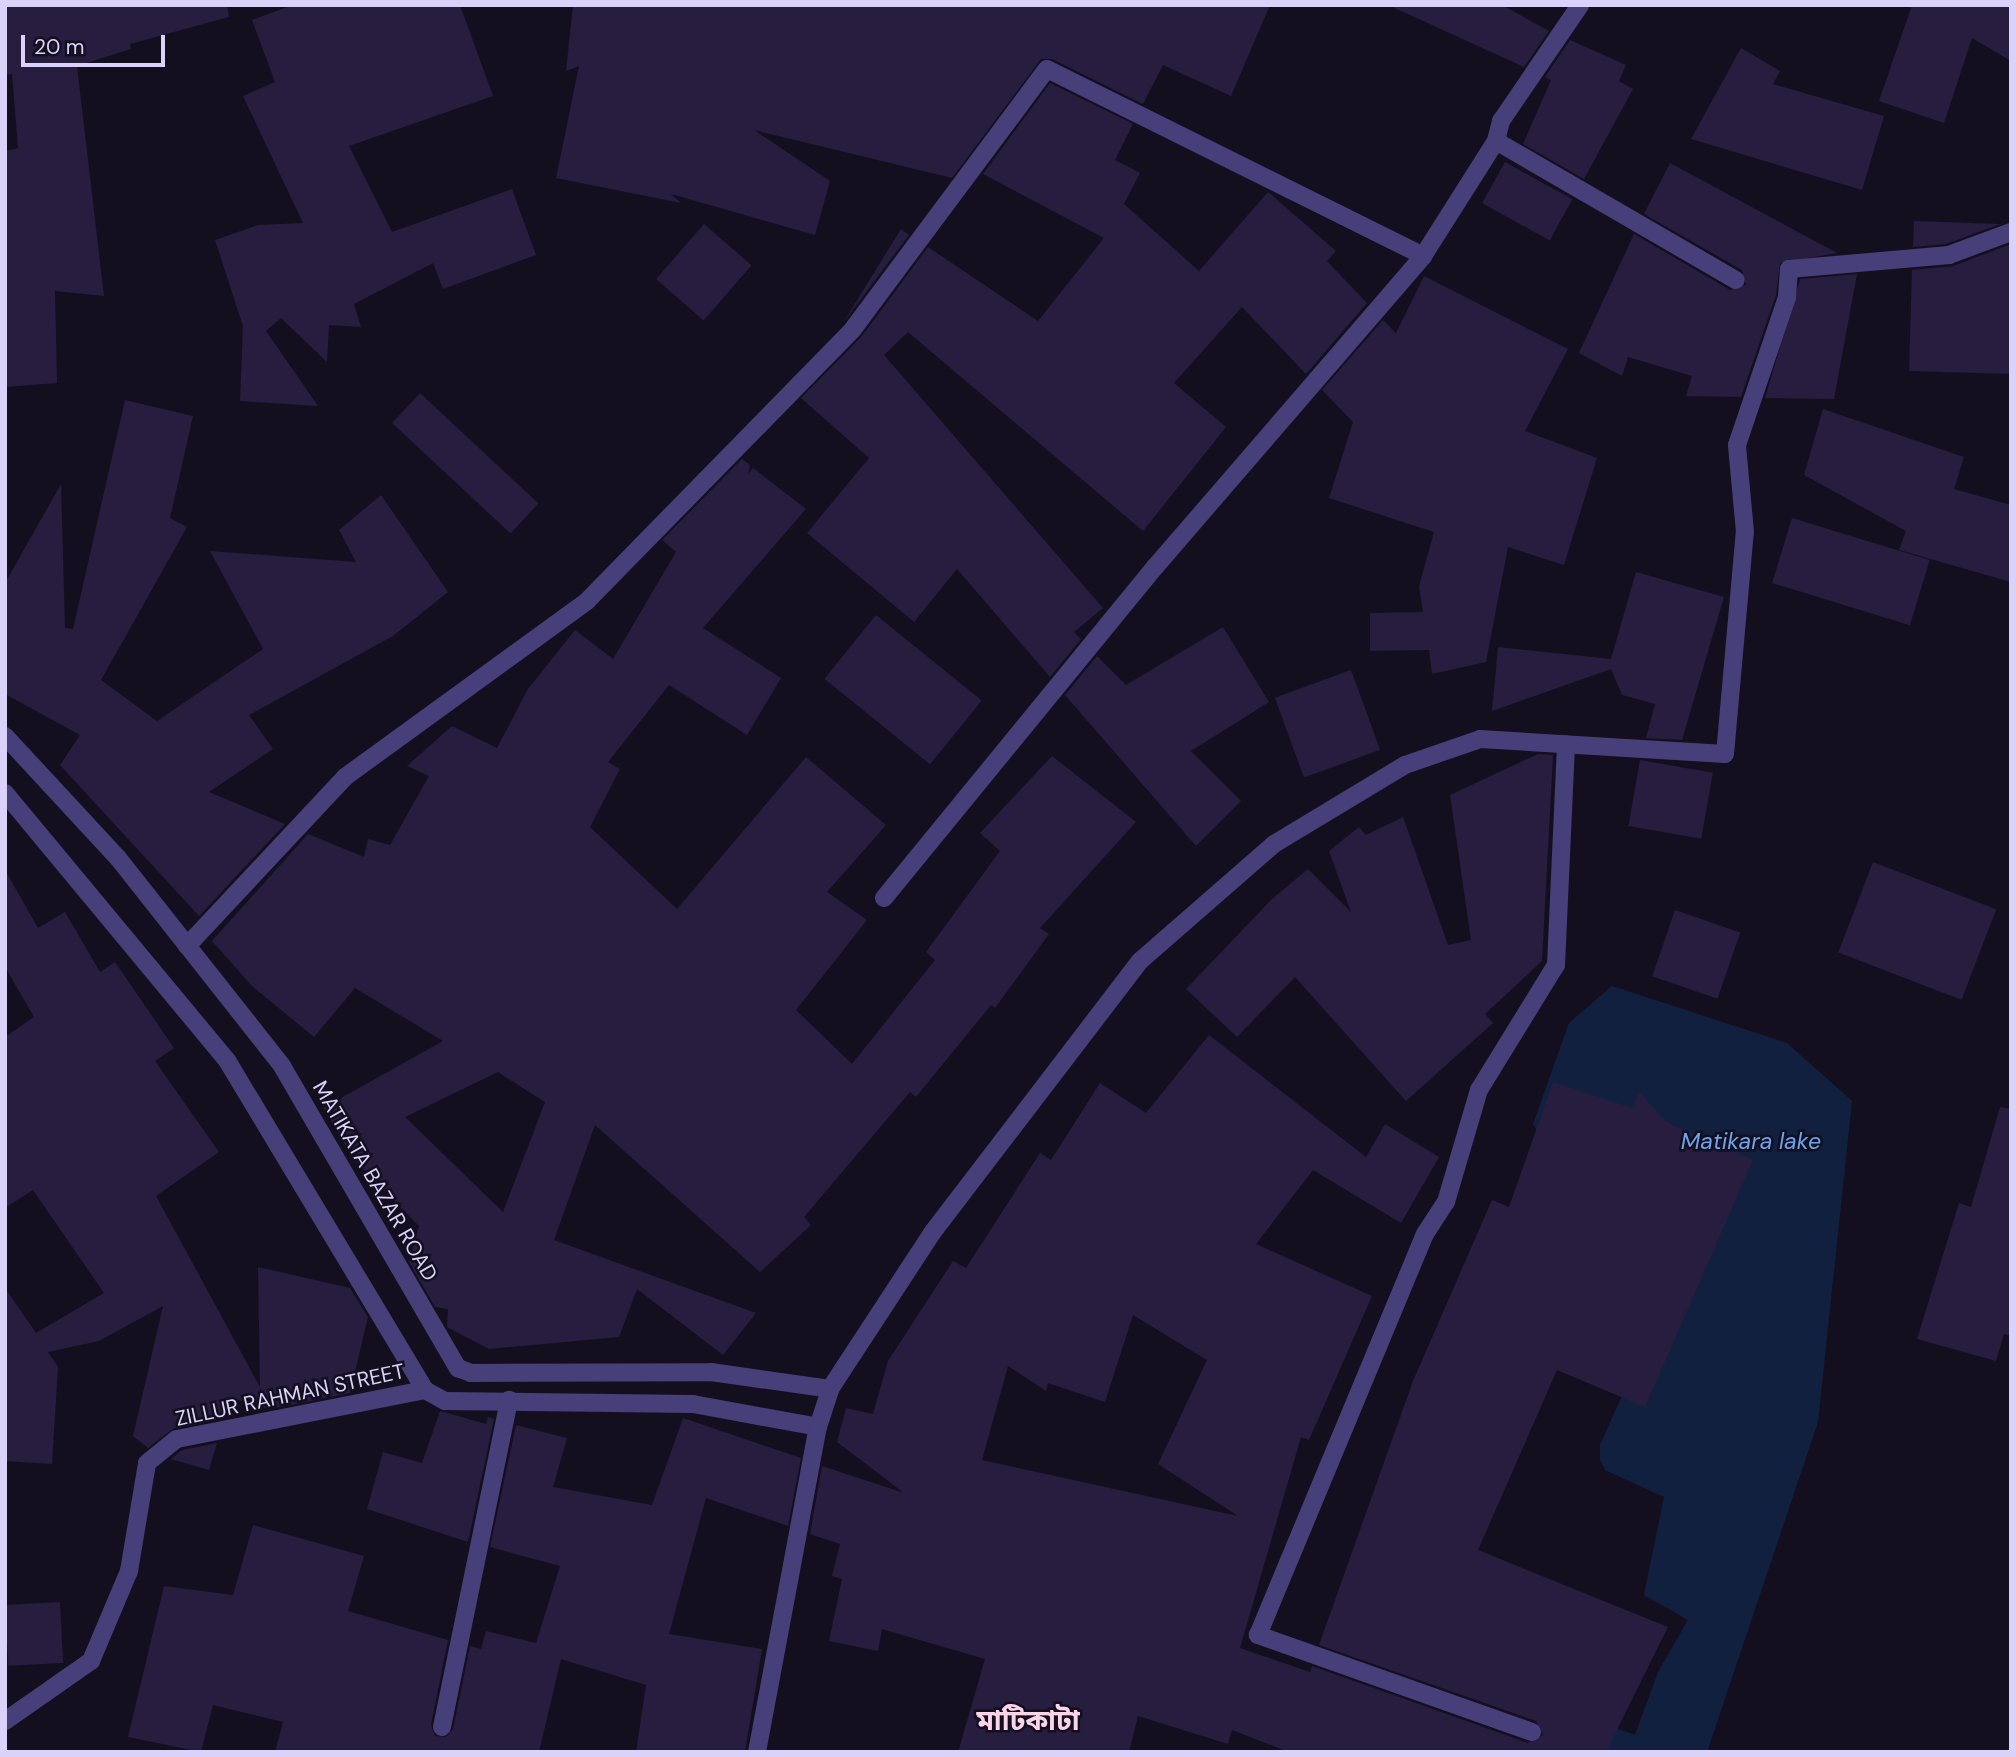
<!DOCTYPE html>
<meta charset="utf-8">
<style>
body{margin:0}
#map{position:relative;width:2016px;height:1757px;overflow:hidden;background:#140f1f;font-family:"DM Sans","Noto Sans Bengali",sans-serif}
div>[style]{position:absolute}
.water>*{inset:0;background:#122040}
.building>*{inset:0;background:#271d3e;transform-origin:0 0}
.street>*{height:18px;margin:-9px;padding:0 9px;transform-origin:9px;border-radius:9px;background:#473f79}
span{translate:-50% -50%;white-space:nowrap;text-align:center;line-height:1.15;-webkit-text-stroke:5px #140f1f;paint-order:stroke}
.street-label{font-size:21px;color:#dbd2fa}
.water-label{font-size:23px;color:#6ca5ef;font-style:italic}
.district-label{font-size:28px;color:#fad4e9;font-weight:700}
.frame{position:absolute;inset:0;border:7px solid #dbd2fa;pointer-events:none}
.scale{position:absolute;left:21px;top:35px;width:144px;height:32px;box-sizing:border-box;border:4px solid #dbd2fa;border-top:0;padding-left:9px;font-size:21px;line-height:24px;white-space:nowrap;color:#dbd2fa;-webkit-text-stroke:5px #140f1f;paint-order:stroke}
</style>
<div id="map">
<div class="water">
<i style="clip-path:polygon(1612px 986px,1787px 1043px,1852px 1101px,1818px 1422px,1707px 1752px,1578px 1752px,1562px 1709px,1635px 1735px,1658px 1672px,1688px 1620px,1644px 1595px,1664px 1497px,1605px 1470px,1600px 1459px,1600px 1445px,1654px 1325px,1533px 1124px,1569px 1023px)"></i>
</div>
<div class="building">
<i style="clip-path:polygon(5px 5px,227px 5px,229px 17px,130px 44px,131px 49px,77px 66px,104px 296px,55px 291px,57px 383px,5px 387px,5px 151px,18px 148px,12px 74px,5px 75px)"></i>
<i style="clip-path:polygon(293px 5px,460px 5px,493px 96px,349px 146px,392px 232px,512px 189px,536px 255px,443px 289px,433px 263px,354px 304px,361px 327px,329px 325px,327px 362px,281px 318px,266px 331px,318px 406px,240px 401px,243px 326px,215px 240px,258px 225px,303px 223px,243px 96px,275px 82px,252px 20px)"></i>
<i style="clip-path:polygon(573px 5px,1270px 5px,1231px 96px,1163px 65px,1143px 104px,1052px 59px,1041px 59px,952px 178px,754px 130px,830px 181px,815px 235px,671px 194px,681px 203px,556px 178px,579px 66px,566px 71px)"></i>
<i style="clip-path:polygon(1388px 5px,1502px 5px,1549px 31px,1524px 67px)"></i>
<i style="clip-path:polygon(1912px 5px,2011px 5px,2011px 61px,1972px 38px,1944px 123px,1879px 101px)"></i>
<i style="clip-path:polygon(1570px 40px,1626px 65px,1619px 81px,1633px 89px,1584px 179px,1523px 144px,1551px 80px,1545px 77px)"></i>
<i style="clip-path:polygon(1741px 48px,1780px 71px,1773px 84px,1884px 116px,1862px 190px,1691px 139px)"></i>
<i style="clip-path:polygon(1050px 83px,1133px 124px,1115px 160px,1140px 173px,1124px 204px,1199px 271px,1268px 192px,1336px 251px,1327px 261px,1367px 303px,1306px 374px,1242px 307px,1174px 383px,1226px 427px,1143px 531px,908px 332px,884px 355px,1103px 608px,1074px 632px,1081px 639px,1050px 677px,957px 569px,914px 622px,807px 533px,869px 458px,801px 398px,862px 336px,928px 247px,1038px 321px,1104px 238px,983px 174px)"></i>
<i style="left:1505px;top:162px;width:77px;height:47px;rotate:29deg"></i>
<i style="clip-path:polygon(1670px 163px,1837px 253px,1780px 263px,1776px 295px,1741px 397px,1686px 396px,1692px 376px,1628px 357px,1622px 376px,1579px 353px,1634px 234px,1730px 290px,1746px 285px,1742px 270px,1644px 214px)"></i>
<i style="clip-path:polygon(1914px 221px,2000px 224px,1946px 244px,1913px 247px)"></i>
<i style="left:704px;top:224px;width:63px;height:73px;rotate:41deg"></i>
<i style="clip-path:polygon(901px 229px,909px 235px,843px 323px)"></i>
<i style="clip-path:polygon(2011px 244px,2011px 374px,1909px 371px,1912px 270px,1953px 266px)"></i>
<i style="clip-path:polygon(1857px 274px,1834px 399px,1765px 398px,1800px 279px)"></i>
<i style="clip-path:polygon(1424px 276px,1568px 349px,1525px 431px,1597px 458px,1564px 565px,1508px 547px,1486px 662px,1432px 674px,1429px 650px,1370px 651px,1370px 613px,1423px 612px,1419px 586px,1434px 532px,1329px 498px,1353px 422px,1322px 390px,1383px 320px,1396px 333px)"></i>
<i style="left:420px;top:393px;width:162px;height:41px;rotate:43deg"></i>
<i style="clip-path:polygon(125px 400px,193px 416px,170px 518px,187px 527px,101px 680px,157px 721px,263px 649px,210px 551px,356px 562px,339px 530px,381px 495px,448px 592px,393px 636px,249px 715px,273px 749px,209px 792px,285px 824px,199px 916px,60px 765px,80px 735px,5px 694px,5px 583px,61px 484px,65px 628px,73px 629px)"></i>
<i style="clip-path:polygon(1823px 409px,1964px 457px,1954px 489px,2011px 505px,2011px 582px,1899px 550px,1906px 531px,1804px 475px)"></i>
<i style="clip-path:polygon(evenodd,742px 459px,750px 465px,748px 474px,753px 468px,806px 509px,703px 628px,781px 678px,747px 735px,669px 685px,608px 762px,620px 769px,590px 827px,677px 909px,806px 757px,886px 825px,827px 892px,867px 920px,796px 1010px,852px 1064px,935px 960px,926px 952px,1000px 851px,980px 833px,1052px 756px,1136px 822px,1040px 928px,1049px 934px,995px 1008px,991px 1005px,916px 1097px,910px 1092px,804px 1217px,811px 1225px,760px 1272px,595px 1125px,554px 1240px,756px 1313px,723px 1355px,637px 1289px,619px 1337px,489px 1349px,447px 1327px,448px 1309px,435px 1307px,409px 1262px,419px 1226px,355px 1161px,323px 1108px,443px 1041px,355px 988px,314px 1037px,252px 986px,212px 941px,308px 834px,364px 857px,368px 839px,390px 845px,429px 776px,407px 766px,452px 726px,497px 748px,528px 689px,575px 630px,613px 659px,676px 552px,662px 540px,742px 459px,498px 1072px,545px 1102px,503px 1212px,405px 1117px,498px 1072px)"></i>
<i style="left:1792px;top:518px;width:144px;height:68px;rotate:17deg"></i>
<i style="clip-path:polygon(1636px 572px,1724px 597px,1682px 740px,1646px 738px,1655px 704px,1622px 695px,1611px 669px,1492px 711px,1498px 647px,1611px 659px)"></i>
<i style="left:876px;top:615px;width:136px;height:82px;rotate:39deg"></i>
<i style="clip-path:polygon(1223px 627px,1269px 702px,1191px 751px,1241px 801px,1196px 846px,1065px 695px,1097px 656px,1126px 685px)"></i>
<i style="left:1351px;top:670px;width:85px;height:81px;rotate:70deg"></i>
<i style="clip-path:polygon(1538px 754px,1553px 755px,1542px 961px,1485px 1014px,1493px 1023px,1406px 1101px,1295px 977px,1237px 1037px,1186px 989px,1272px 899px,1308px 869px,1351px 912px,1329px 851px,1359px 827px,1366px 835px,1403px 817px,1448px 945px,1471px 940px,1450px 795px)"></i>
<i style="left:1640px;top:760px;width:74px;height:67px;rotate:10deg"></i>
<i style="left:1873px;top:862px;width:132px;height:97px;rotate:21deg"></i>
<i style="clip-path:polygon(5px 870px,38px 928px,65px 912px,100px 972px,115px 962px,174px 1048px,155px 1061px,219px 1152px,156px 1196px,260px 1387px,258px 1267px,350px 1288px,368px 1317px,350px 1393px,270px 1409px,231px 1398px,225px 1418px,174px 1428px,148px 1448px,133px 1436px,163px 1306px,99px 1341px,48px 1352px,58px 1367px,52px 1464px,5px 1461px,5px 1288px,36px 1333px,104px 1293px,33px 1190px,5px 1208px,5px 1037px,34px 1017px,5px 967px)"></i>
<i style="left:1675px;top:910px;width:69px;height:70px;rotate:19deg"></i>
<i style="clip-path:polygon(evenodd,1209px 1035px,1366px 1157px,1385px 1124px,1439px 1157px,1401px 1223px,1313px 1170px,1256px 1244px,1372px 1296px,1309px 1440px,1301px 1437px,1240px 1648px,1310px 1672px,1312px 1666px,1528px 1743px,1543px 1735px,1536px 1721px,1319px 1645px,1413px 1381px,1492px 1200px,1509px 1207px,1553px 1082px,1632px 1108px,1639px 1092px,1666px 1122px,1753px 1160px,1645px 1407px,1557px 1370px,1478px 1550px,1668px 1627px,1606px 1752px,1289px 1752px,1232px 1730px,1228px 1744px,1138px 1716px,1129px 1752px,958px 1752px,985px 1659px,882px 1629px,878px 1651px,829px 1641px,842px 1579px,832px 1576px,840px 1544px,810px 1534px,822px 1466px,904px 1493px,837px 1442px,846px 1408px,873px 1414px,888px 1361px,953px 1261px,966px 1268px,1040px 1153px,1051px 1160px,1100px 1083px,1146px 1113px,1209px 1035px,1133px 1315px,1207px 1360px,1158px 1464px,1238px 1516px,982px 1460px,1008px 1366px,1046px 1391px,1048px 1383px,1105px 1402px,1133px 1315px)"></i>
<i style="clip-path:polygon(2000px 1107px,2011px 1109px,2011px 1336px,2004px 1334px,1996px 1361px,1917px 1339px,1959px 1203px,1971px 1207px)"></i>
<i style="clip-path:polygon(440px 1411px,486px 1424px,488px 1417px,494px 1419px,468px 1542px,367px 1509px,383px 1452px,422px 1463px)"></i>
<i style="clip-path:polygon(683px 1418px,801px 1458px,788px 1526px,706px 1498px,669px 1634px,762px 1649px,745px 1752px,636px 1752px,646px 1685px,561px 1659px,539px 1752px,275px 1752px,283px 1722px,213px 1705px,201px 1752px,128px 1737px,164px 1586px,233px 1595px,253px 1525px,364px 1556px,348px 1611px,448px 1640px,431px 1725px,435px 1736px,446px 1737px,453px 1729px,470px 1646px,481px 1649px,486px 1631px,536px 1643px,560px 1566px,490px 1547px,516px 1425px,567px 1438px,553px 1487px,652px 1505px)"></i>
<i style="clip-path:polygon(217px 1443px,209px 1470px,171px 1459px,182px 1450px)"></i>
<i style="left:60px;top:1602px;width:61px;height:55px;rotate:87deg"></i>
</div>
<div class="street">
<i style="left:1496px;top:141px;width:21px;rotate:-76deg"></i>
<i style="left:1501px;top:121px;width:140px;rotate:-55.7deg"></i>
<i style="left:5px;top:736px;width:166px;rotate:47.2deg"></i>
<i style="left:118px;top:858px;width:265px;rotate:51.7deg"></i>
<i style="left:282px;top:1066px;width:350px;rotate:59.8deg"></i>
<i style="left:458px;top:1368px;width:14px;rotate:21deg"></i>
<i style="left:471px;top:1373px;width:240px;rotate:-0.2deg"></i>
<i style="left:711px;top:1372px;width:120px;rotate:8.1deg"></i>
<i style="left:5px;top:793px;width:349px;rotate:50.3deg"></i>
<i style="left:228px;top:1062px;width:383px;rotate:59deg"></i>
<i style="left:425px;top:1390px;width:23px;rotate:29deg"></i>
<i style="left:445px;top:1401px;width:248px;rotate:0.7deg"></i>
<i style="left:693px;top:1404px;width:127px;rotate:10.4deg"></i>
<i style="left:884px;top:898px;width:428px;rotate:-50.7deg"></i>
<i style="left:1155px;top:567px;width:411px;rotate:-49.2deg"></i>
<i style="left:187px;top:946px;width:231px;rotate:-46.9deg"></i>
<i style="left:345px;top:777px;width:299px;rotate:-36deg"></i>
<i style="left:587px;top:601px;width:380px;rotate:-45.6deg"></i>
<i style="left:853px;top:329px;width:324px;rotate:-53.3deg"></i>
<i style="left:1047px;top:69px;width:420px;rotate:26.4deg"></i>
<i style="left:1423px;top:256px;width:136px;rotate:-57.6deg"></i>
<i style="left:1496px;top:141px;width:277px;rotate:30.1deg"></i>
<i style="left:5px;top:1721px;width:105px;rotate:-34.9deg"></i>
<i style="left:91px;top:1661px;width:98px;rotate:-67.1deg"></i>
<i style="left:129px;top:1571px;width:109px;rotate:-80.5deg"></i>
<i style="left:147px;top:1463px;width:38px;rotate:-39deg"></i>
<i style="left:177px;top:1439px;width:253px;rotate:-11.2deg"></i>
<i style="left:442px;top:1727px;width:334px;rotate:-78.4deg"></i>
<i style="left:1532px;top:1732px;width:291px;rotate:-160.5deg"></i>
<i style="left:1258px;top:1635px;width:434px;rotate:-67.4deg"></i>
<i style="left:1425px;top:1234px;width:38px;rotate:-57deg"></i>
<i style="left:1446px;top:1202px;width:117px;rotate:-73.6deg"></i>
<i style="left:1479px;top:1090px;width:147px;rotate:-58.4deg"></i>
<i style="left:1556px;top:965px;width:221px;rotate:-87.4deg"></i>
<i style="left:757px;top:1752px;width:331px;rotate:-79.4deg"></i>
<i style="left:818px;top:1427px;width:40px;rotate:-72deg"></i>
<i style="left:830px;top:1389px;width:186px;rotate:-56.8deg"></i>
<i style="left:932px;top:1233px;width:342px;rotate:-52.6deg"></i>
<i style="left:1140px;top:961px;width:178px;rotate:-41.1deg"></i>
<i style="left:1274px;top:844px;width:153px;rotate:-31.1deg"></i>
<i style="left:1405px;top:765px;width:79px;rotate:-19.1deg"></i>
<i style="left:1480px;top:739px;width:245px;rotate:3.5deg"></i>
<i style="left:1725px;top:754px;width:223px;rotate:-84.9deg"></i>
<i style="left:1745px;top:532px;width:87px;rotate:-95.3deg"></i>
<i style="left:1737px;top:445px;width:156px;rotate:-71.3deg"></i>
<i style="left:1787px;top:297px;width:28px;rotate:-86deg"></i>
<i style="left:1789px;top:269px;width:161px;rotate:-5deg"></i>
<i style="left:1949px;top:255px;width:66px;rotate:-20.4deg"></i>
</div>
<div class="street-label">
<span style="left:375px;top:1181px;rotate:60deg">MATIKATA BAZAR ROAD</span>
<span style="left:290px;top:1395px;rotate:-12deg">ZILLUR RAHMAN STREET</span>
</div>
<div class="water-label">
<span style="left:1751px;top:1141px">Matikara lake</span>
</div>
<div class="district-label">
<span style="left:1028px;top:1721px">মাটিকাটা</span>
</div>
<div class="frame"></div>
<div class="scale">20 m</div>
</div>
